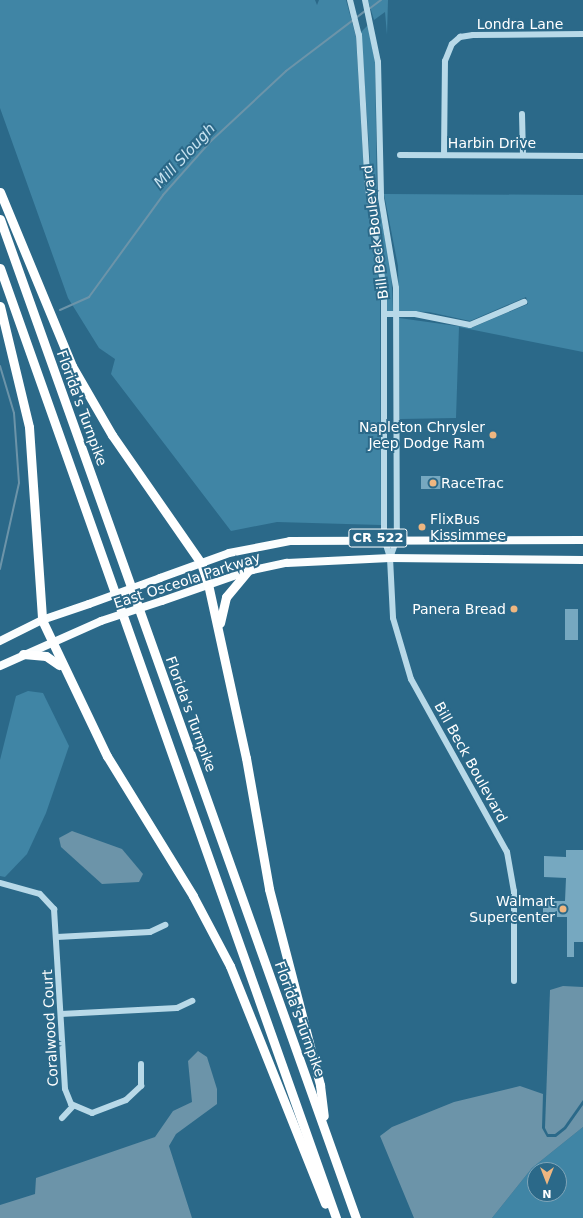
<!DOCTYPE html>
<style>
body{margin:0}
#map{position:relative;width:583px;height:1218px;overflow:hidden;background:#2b6989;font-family:"DejaVu Sans",sans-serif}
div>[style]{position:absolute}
.green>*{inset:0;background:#4085a5}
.water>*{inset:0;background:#6c94a9}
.stream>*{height:2px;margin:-1px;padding:0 1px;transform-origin:1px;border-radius:1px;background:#6c94a9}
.building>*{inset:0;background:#76a8c0;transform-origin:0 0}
.minor>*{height:6px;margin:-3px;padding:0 3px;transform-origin:3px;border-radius:3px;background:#b8d9e8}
.major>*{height:8px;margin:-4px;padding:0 4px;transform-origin:4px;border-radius:4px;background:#fafdfe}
.highway>*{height:9px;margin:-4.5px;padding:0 4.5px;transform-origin:4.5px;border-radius:4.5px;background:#fff}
.major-bridge>*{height:8px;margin:-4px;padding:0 4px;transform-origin:4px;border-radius:4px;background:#fafdfe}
.dots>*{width:11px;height:11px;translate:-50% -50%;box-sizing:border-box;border:2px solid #2b6989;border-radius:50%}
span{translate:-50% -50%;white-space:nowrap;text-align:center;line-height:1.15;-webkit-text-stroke:4px #2b6989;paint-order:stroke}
.shield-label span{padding:1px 3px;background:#2b6989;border:1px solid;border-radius:3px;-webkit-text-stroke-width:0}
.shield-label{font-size:13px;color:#fff;font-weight:700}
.street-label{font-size:14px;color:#fff}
.poi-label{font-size:14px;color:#fff}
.right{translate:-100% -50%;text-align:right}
.left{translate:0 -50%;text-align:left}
.water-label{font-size:15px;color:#c7e3f1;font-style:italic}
.north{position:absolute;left:527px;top:1162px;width:40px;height:40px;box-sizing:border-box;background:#2b6989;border:1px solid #80a5b8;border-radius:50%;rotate:180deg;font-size:11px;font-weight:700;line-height:16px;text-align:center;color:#fff}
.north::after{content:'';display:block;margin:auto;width:14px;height:18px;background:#eeb680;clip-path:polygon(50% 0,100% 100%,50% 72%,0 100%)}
</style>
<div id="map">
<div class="green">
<i style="clip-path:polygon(0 0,315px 0,317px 5px,319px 0,346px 0,356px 37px,365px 190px,380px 291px,381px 525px,277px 522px,231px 531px,111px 374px,115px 359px,99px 348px,68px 298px,0 108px)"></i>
<i style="clip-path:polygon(368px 0,388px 0,387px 35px,385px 12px,374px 20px)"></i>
<i style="clip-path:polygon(368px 25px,375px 62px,377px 198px,391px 267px,393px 311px,387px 311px,372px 189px,361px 32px)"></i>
<i style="clip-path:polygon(384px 194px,583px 195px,583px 352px,459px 327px,456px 418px,400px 419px,399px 318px,471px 328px,528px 304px,526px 297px,470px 321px,429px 312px,399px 311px,398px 266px)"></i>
<i style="clip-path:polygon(28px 691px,43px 693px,69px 746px,46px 813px,27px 854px,5px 877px,0 876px,0 760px,16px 696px)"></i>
<i style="clip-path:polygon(evenodd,583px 1127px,583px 1218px,492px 1218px,532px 1168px,583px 1127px,535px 1170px,559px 1170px,559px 1194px,535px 1194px,535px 1170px)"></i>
</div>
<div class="water">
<i style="clip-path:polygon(72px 831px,122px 849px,143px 874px,139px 882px,102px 884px,61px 847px,59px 838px)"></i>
<i style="clip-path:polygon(563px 986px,583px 987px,583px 1100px,564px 1127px,555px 1134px,548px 1134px,545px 1128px,550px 990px)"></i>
<i style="clip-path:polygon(198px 1051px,207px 1057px,217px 1089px,217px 1104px,176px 1134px,169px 1146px,192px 1218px,0 1218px,0 1205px,35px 1194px,36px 1178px,155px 1137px,173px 1111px,192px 1102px,188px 1061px)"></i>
<i style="clip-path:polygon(520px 1086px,543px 1094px,542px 1128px,547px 1137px,556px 1137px,566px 1129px,583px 1105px,583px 1127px,532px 1168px,492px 1218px,414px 1218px,380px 1136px,392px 1127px,454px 1102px)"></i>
</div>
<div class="stream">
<i style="left:369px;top:9px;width:15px;rotate:-37deg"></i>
<i style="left:60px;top:310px;width:32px;rotate:-24deg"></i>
<i style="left:89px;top:297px;width:126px;rotate:-54deg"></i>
<i style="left:163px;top:195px;width:72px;rotate:-48.4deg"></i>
<i style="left:211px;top:141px;width:103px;rotate:-43deg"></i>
<i style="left:286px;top:71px;width:99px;rotate:-37.2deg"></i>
<i style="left:0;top:366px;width:49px;rotate:73.4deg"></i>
<i style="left:14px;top:413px;width:70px;rotate:85.9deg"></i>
<i style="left:19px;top:483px;width:88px;rotate:102.5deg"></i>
</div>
<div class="building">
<i style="left:421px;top:476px;width:25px;height:13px"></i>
<i style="left:565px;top:609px;width:13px;height:31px"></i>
<i style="clip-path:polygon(566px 850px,583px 850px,583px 942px,574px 942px,574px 957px,567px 957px,567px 917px,543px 917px,543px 901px,565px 901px,566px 878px,544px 877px,544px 856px,566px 857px)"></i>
</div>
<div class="minor">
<i style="left:350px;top:0;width:36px;rotate:76deg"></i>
<i style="left:359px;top:35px;width:154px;rotate:86.7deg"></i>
<i style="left:368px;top:189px;width:102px;rotate:81deg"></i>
<i style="left:384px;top:290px;width:248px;rotate:90deg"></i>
<i style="left:384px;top:538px;width:21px;rotate:73deg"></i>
<i style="left:390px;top:558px;width:60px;rotate:87.1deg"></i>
<i style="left:393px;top:618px;width:64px;rotate:73.6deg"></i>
<i style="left:411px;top:679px;width:198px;rotate:61deg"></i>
<i style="left:507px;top:852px;width:40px;rotate:80deg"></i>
<i style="left:514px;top:891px;width:90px;rotate:90deg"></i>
<i style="left:365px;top:0;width:63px;rotate:78.2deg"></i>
<i style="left:378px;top:62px;width:136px;rotate:88.7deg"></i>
<i style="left:381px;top:198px;width:91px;rotate:80.5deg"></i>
<i style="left:396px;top:288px;width:250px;rotate:89.8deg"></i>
<i style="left:397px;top:538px;width:21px;rotate:109deg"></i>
<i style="left:522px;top:114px;width:41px;rotate:88.6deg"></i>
<i style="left:400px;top:155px;width:183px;rotate:0.3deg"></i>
<i style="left:444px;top:155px;width:94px;rotate:-89.4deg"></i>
<i style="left:445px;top:61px;width:18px;rotate:-68deg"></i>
<i style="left:452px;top:44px;width:11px;rotate:-41deg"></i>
<i style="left:460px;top:37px;width:13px;rotate:-9deg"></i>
<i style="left:473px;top:35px;width:110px;rotate:-0.5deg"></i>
<i style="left:384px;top:314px;width:31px"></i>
<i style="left:415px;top:314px;width:56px;rotate:11.3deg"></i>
<i style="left:470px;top:325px;width:59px;rotate:-23.1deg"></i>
<i style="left:0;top:883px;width:41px;rotate:15.4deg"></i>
<i style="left:40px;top:894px;width:21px;rotate:47deg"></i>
<i style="left:54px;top:909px;width:180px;rotate:86.5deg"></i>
<i style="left:65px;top:1089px;width:16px;rotate:68deg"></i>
<i style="left:71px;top:1104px;width:23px;rotate:23deg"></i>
<i style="left:92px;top:1113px;width:36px;rotate:-21deg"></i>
<i style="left:126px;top:1100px;width:21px;rotate:-43deg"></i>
<i style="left:141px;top:1086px;width:22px;rotate:-90deg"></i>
<i style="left:57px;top:937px;width:93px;rotate:-3.1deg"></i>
<i style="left:150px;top:932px;width:17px;rotate:-25deg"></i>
<i style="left:61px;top:1014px;width:116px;rotate:-3deg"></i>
<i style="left:177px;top:1008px;width:17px;rotate:-25deg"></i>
<i style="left:62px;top:1118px;width:16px;rotate:-47deg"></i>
</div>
<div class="major">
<i style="left:160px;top:578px;width:73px;rotate:-19.9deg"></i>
<i style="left:229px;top:553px;width:62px;rotate:-11.1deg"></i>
<i style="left:290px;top:541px;width:293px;rotate:-0.2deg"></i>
<i style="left:162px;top:601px;width:91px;rotate:-19.2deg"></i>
<i style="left:248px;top:571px;width:40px;rotate:-12deg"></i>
<i style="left:287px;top:563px;width:103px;rotate:-2.8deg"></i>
<i style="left:390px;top:558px;width:193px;rotate:0.6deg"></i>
<i style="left:0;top:641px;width:47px;rotate:-26.6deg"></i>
<i style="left:42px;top:620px;width:50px;rotate:-18.8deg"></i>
<i style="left:0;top:666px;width:111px;rotate:-24deg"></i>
</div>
<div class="highway">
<i style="left:0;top:192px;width:188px;rotate:67.5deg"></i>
<i style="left:72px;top:366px;width:80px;rotate:59.9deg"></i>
<i style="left:112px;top:435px;width:156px;rotate:55.2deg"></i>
<i style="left:201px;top:563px;width:22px;rotate:72deg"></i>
<i style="left:208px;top:584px;width:178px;rotate:77.7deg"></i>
<i style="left:246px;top:758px;width:133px;rotate:80deg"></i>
<i style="left:269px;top:889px;width:203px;rotate:75.4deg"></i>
<i style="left:320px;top:1085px;width:31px;rotate:83deg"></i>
<i style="left:0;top:219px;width:1061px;rotate:70.39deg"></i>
<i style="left:0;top:268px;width:1008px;rotate:70.52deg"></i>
<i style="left:0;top:306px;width:124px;rotate:76.5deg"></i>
<i style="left:29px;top:427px;width:193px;rotate:86.1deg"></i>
<i style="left:42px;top:620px;width:151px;rotate:64.5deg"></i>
<i style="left:107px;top:756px;width:164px;rotate:58.4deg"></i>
<i style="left:193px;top:896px;width:79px;rotate:62.1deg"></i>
<i style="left:230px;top:966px;width:256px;rotate:68.2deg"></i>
<i style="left:220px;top:623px;width:27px;rotate:-77deg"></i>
<i style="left:226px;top:597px;width:34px;rotate:-50deg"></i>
<i style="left:23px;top:654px;width:23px;rotate:5deg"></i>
<i style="left:46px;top:656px;width:16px;rotate:35deg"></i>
</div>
<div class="major-bridge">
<i style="left:89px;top:604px;width:76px;rotate:-20.1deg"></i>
<i style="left:101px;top:621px;width:64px;rotate:-18.2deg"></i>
</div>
<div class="dots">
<i style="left:493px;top:435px;background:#eeb680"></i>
<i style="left:433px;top:483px;background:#eeb680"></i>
<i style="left:422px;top:527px;background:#eeb680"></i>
<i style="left:514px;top:609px;background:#eeb680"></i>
<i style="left:563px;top:909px;background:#eeb680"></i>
</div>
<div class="shield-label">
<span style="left:378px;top:538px">CR 522</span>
</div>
<div class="street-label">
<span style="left:520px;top:24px">Londra Lane</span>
<span style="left:492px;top:143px">Harbin Drive</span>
<span style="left:375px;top:232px;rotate:-97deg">Bill Beck Boulevard</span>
<span style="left:82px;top:408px;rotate:70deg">Florida's Turnpike</span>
<span style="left:187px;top:580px;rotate:-18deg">East Osceola Parkway</span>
<span style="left:191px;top:714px;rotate:70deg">Florida's Turnpike</span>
<span style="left:471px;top:762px;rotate:61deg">Bill Beck Boulevard</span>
<span style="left:300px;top:1019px;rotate:70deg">Florida's Turnpike</span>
<span style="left:50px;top:1028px;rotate:-93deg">Coralwood Court</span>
</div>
<div class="poi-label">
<span class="right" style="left:485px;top:435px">Napleton Chrysler<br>Jeep Dodge Ram</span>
<span class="left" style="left:441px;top:483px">RaceTrac</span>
<span class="left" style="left:430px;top:527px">FlixBus<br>Kissimmee</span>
<span class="right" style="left:506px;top:609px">Panera Bread</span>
<span class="right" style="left:555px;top:909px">Walmart<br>Supercenter</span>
</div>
<div class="water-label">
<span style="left:185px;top:156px;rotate:-47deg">Mill Slough</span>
</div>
<div class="north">N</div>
</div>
